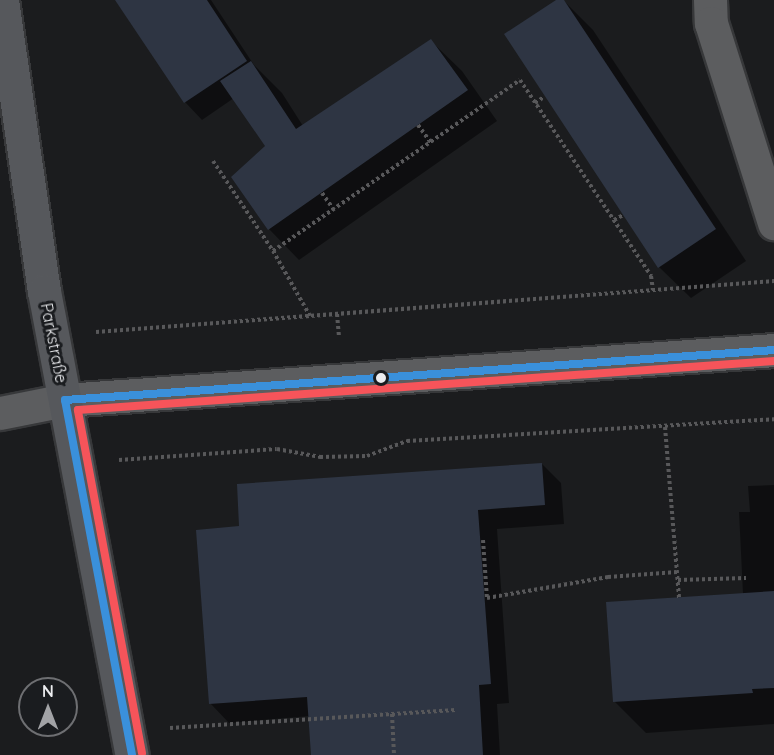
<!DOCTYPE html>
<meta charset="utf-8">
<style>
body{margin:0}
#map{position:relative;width:774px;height:755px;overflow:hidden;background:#1b1c1e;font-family:Quicksand,sans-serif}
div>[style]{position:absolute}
.shadow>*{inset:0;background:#0007}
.building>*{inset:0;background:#2e3543}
.path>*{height:4px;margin-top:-2px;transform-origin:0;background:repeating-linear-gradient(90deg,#58585a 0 3px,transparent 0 6px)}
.roads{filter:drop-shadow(2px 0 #37383a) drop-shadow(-2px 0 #37383a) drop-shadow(0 2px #37383a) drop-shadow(0 -2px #37383a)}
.street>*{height:33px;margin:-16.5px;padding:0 16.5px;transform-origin:16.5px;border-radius:16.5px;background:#5c5d5f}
.secondary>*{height:33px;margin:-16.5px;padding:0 16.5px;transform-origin:16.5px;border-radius:16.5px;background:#56585c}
.bus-1>*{height:8px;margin:-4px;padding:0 4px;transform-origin:4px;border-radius:4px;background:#3a90db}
.bus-2>*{height:8px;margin:-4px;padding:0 4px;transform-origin:4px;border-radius:4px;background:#f6545a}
.dots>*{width:16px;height:16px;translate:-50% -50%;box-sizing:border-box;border:3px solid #1a1c1f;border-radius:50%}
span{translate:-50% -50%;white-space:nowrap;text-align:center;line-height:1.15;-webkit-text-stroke:6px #1a1c1f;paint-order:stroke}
.street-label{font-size:16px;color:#ebecef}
.north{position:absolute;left:18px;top:677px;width:60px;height:60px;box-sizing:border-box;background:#1a1c1f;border:2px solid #6e6f72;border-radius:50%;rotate:0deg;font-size:16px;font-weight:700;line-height:24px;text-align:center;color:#ebecef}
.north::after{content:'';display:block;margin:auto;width:21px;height:27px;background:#a2a3a6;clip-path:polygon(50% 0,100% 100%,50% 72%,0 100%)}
</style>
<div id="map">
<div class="shadow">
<i style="clip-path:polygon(117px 0,211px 0,254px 65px,282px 93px,303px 126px,431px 41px,462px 71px,497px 121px,299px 260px,269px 229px,267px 147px,234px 98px,202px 120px,185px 102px)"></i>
<i style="clip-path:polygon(558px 0,563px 0,593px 30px,746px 261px,691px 298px,659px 267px)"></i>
<i style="clip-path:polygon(542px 464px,561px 483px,564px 524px,497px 529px,509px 703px,497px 704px,500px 755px,312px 755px,310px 716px,229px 723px,210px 703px,241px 528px)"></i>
<i style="clip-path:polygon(774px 485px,774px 724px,646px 733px,615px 702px,743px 594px,739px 512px,750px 512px,748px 486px)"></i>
</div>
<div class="building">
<i style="clip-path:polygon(115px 0,207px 0,247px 61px,184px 103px)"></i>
<i style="clip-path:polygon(556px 0,564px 0,716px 229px,658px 268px,504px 34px)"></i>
<i style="clip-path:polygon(431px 39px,468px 90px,268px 230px,231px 177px,265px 146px,220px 81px,251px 61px,296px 129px)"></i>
<i style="clip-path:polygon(542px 463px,545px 505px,478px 510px,491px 684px,479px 685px,483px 755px,311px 755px,307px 697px,209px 704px,196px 530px,239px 526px,237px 484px)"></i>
<i style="clip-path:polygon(774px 591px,774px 688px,752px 689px,753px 693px,613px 702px,606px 602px)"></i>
</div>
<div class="path">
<i style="left:535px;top:103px;width:11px;rotate:-34deg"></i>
<i style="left:418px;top:125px;width:22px;rotate:54deg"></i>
<i style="left:213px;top:161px;width:108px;rotate:56.3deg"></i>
<i style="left:322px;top:193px;width:21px;rotate:55deg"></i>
<i style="left:614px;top:220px;width:10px;rotate:-29deg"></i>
<i style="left:337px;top:314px;width:23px;rotate:85deg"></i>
<i style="left:310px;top:316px;width:75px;rotate:-119.6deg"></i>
<i style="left:273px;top:251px;width:300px;rotate:-34.7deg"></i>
<i style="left:520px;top:80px;width:236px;rotate:56.2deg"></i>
<i style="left:651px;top:276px;width:14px;rotate:82deg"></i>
<i style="left:96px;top:332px;width:680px;rotate:-4.3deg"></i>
<i style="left:665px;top:427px;width:172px;rotate:85.3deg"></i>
<i style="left:119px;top:460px;width:158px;rotate:-4deg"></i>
<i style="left:277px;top:449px;width:44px;rotate:10.5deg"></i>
<i style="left:320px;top:457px;width:47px;rotate:-1.2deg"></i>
<i style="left:367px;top:456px;width:43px;rotate:-20.6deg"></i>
<i style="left:407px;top:441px;width:368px;rotate:-3.4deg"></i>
<i style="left:483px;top:540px;width:58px;rotate:86.1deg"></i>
<i style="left:487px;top:598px;width:123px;rotate:-9.8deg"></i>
<i style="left:608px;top:577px;width:69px;rotate:-4.1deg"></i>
<i style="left:678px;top:580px;width:68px;rotate:-1.7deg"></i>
<i style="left:392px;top:714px;width:41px;rotate:87.2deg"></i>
<i style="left:170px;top:728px;width:286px;rotate:-3.6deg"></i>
</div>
<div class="roads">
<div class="street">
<i style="left:710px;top:0;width:23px;rotate:88deg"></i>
<i style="left:711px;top:23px;width:210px;rotate:72.5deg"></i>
<i style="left:0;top:413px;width:66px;rotate:-11.3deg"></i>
<i style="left:65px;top:400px;width:711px;rotate:-4.03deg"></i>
</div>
<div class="secondary">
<i style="left:2px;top:0;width:294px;rotate:81.8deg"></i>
<i style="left:44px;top:291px;width:472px;rotate:79.3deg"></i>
</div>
</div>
<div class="bus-1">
<i style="left:65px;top:400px;width:711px;rotate:-4.03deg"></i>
<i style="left:65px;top:400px;width:361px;rotate:79.3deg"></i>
</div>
<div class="bus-2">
<i style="left:142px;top:753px;width:349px;rotate:-100.6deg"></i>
<i style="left:78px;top:410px;width:698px;rotate:-4.03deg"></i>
</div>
<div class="dots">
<i style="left:381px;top:378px;background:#ebecef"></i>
</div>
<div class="street-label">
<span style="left:54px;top:343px;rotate:79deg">Parkstraße</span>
</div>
<div class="north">N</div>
</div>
